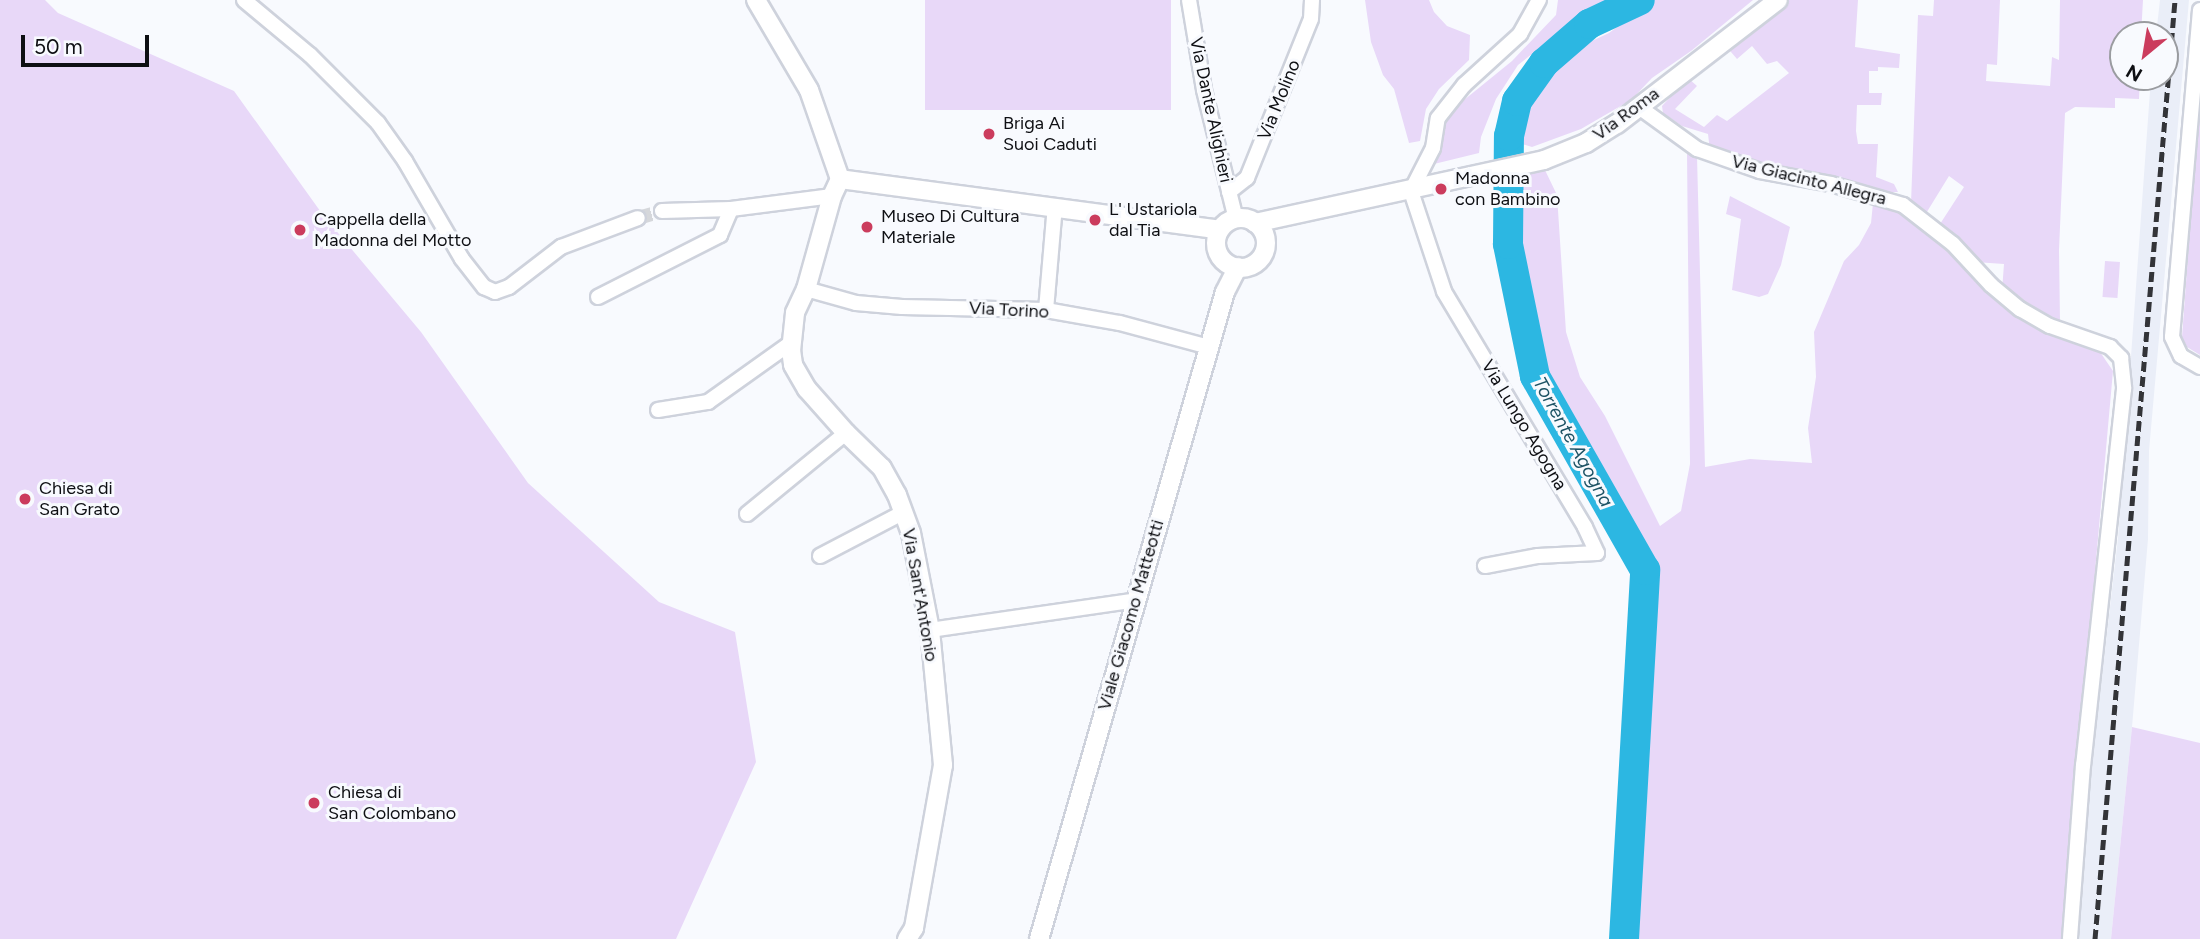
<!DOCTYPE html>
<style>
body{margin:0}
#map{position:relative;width:2200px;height:939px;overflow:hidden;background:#f8fafe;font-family:Figtree,sans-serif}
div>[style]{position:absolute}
.built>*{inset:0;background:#eaeef8}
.green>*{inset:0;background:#e8d8f8;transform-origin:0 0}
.river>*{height:30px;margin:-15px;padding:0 15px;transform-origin:15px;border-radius:15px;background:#2cb7e2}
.minor-tunnel>*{height:14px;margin-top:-7px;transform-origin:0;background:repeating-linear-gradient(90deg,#d5d7db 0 14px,transparent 0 21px)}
.roads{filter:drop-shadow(2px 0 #ced2dc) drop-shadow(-2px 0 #ced2dc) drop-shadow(0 2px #ced2dc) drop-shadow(0 -2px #ced2dc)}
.minor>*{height:14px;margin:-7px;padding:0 7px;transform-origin:7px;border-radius:7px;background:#fff}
.tertiary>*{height:18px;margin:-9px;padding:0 9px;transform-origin:9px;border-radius:9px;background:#fff}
.tertiary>.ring{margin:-9px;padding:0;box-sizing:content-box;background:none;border:18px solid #fff;border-radius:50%}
.rail>*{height:5px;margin-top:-2.5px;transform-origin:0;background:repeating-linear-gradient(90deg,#333438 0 10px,transparent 0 15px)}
.dots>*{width:19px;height:19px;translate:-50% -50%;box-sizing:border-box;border:4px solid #f8fafe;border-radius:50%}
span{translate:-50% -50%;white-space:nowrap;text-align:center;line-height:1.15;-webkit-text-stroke:6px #f8fafe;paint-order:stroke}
.street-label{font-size:18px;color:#0e0f13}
.poi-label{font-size:18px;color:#0e0f13}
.left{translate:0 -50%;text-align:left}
.water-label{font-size:19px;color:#1e5365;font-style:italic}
.north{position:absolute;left:2109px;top:21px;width:70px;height:70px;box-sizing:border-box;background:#f8fafe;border:2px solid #9a9ca0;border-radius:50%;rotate:210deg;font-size:19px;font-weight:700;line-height:28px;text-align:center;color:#0e0f13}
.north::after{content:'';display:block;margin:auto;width:24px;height:32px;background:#cb3c5d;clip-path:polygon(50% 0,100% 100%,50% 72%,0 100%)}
.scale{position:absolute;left:21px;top:35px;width:128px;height:32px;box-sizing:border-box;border:4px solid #0e0f13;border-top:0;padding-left:9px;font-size:21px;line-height:24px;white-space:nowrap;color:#0e0f13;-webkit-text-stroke:5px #f8fafe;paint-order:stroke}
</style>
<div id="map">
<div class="built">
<i style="clip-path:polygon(2160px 0,2189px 0,2149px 451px,2148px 539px,2132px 727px,2111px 939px,2078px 939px,2086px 815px,2118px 538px,2151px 77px,2165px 77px,2165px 35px,2156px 35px)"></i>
</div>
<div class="green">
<i style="clip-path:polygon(0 0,45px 0,58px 13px,234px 91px,323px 215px,421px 332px,528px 483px,659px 602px,735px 632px,756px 762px,676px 939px,0 939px)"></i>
<i style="left:925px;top:0;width:246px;height:110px"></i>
<i style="clip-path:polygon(1365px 0,1429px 0,1434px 12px,1447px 26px,1470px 35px,1469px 60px,1439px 89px,1426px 109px,1420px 141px,1409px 143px,1394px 89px,1383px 75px,1371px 42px)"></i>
<i style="clip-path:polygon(1558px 0,1612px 0,1552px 38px,1518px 65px,1496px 99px,1481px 137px,1479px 153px,1434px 164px,1440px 127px,1448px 113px,1512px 61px,1556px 15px)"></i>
<i style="clip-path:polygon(1653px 0,1753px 0,1691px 51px,1652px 78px,1631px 100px,1581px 129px,1532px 147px,1522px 144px,1526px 115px,1547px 74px,1566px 53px,1609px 33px)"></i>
<i style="clip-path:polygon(1784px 0,1858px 0,1855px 47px,1900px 54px,1899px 68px,1878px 67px,1878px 71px,1869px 71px,1869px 93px,1882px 93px,1881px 105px,1857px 105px,1856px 131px,1858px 144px,1878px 144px,1876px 177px,1894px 184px,1898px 192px,1884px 192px,1878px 195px,1710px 151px,1708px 134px,1682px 126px,1663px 113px,1662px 106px,1688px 78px,1697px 86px,1675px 109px,1704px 127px,1717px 115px,1727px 121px,1789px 73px,1777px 61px,1767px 64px,1752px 46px,1737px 59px,1725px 45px)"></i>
<i style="clip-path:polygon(1934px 0,2000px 0,1997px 65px,1987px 64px,1986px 81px,2050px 86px,2052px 57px,2059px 60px,2060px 0,2143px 0,2141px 35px,2123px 35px,2123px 77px,2140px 77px,2139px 99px,2115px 98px,2115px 108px,2075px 107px,2065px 113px,2059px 250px,2060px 321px,2051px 322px,2002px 291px,2004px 264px,1975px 262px,1940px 224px,1964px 187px,1949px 176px,1925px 215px,1911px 203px,1918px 15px,1933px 16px)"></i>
<i style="clip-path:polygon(2200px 94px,2200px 355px,2187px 347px,2182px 337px)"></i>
<i style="clip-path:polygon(1687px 152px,1697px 156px,1705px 467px,1750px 459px,1812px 463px,1808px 428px,1816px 377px,1814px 332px,1844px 261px,1859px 245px,1871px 223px,1873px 203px,1902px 207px,1920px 220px,2002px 303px,2098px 349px,2113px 371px,2062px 939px,1636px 939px,1631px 889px,1648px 569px,1546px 373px,1506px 176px,1544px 168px,1557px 195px,1566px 332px,1580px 377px,1605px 416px,1660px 526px,1681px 511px,1690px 464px)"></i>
<i style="clip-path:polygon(1730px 196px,1790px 227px,1781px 265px,1768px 294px,1759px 297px,1732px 290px,1741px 219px,1726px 214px)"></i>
<i style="left:2105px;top:261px;width:15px;height:36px;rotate:4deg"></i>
<i style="clip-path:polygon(2132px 727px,2200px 743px,2200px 939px,2111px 939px)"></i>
</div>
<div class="river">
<i style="left:1624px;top:939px;width:370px;rotate:-86.7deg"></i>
<i style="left:1645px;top:570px;width:223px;rotate:-119.6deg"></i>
<i style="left:1535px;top:376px;width:135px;rotate:-101.6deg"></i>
<i style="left:1508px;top:244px;width:108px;rotate:-89.5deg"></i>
<i style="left:1509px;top:136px;width:36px;rotate:-77deg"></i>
<i style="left:1517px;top:101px;width:47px;rotate:-54.6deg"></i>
<i style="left:1544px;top:63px;width:60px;rotate:-40.9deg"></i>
<i style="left:1589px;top:24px;width:56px;rotate:-25.2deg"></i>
</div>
<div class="minor-tunnel">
<i style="left:638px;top:218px;width:25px;rotate:-16deg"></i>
</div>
<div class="roads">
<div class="minor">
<i style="left:244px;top:0;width:86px;rotate:39.8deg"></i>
<i style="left:310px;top:55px;width:96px;rotate:45deg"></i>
<i style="left:378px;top:123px;width:47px;rotate:54.6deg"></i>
<i style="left:405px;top:161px;width:113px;rotate:59.8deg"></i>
<i style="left:462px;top:259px;width:36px;rotate:52deg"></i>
<i style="left:484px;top:287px;width:12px;rotate:24deg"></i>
<i style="left:495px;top:292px;width:15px;rotate:-20deg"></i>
<i style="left:509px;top:287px;width:66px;rotate:-37.6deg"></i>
<i style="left:561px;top:247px;width:82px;rotate:-20.6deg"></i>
<i style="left:1189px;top:0;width:91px;rotate:80.5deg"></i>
<i style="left:1204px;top:90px;width:133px;rotate:76.1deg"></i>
<i style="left:2200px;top:10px;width:328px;rotate:94.9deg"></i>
<i style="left:2172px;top:337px;width:21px;rotate:65deg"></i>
<i style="left:2181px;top:356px;width:22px;rotate:30deg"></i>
<i style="left:1639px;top:107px;width:72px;rotate:35.9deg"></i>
<i style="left:1697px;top:149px;width:67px;rotate:19.2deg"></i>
<i style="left:1760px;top:171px;width:72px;rotate:10.4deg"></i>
<i style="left:1831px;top:184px;width:75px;rotate:16.3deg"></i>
<i style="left:1903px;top:205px;width:63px;rotate:38deg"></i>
<i style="left:1953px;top:244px;width:56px;rotate:47.2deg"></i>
<i style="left:1991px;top:285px;width:38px;rotate:40deg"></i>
<i style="left:2020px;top:309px;width:34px;rotate:30deg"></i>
<i style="left:2050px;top:326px;width:64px;rotate:19.3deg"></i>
<i style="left:2110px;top:347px;width:16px;rotate:45deg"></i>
<i style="left:2121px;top:358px;width:31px;rotate:84deg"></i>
<i style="left:2124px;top:389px;width:378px;rotate:96.2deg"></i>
<i style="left:2083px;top:765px;width:174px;rotate:94.3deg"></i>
<i style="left:1229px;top:192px;width:23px;rotate:-38deg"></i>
<i style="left:1247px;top:178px;width:171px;rotate:-68.1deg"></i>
<i style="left:1311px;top:19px;width:19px;rotate:-87deg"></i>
<i style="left:662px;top:211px;width:69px;rotate:-1.7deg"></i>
<i style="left:731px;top:209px;width:102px;rotate:-7.3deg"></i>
<i style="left:806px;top:289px;width:52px;rotate:15.6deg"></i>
<i style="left:856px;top:303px;width:46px;rotate:5deg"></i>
<i style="left:902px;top:307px;width:144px;rotate:1.2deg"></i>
<i style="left:1046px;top:310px;width:75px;rotate:10deg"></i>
<i style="left:1120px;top:323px;width:92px;rotate:15.1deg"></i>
<i style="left:598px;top:297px;width:137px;rotate:-26.9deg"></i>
<i style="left:720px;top:235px;width:28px;rotate:-67deg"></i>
<i style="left:1046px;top:310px;width:104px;rotate:-85.1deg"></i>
<i style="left:658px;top:410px;width:51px;rotate:-9.1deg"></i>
<i style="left:708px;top:402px;width:103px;rotate:-35.5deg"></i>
<i style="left:747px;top:514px;width:128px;rotate:-39.3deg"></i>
<i style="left:820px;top:556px;width:95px;rotate:-27.6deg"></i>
<i style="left:1485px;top:566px;width:54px;rotate:-10.7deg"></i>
<i style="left:1538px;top:556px;width:59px;rotate:-2.9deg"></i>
<i style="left:1597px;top:553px;width:29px;rotate:-115deg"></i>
<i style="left:1585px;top:527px;width:275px;rotate:-120.9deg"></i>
<i style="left:1444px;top:291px;width:105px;rotate:-108.3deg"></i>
<i style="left:1411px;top:191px;width:48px;rotate:-62.9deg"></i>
<i style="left:1433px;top:148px;width:30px;rotate:-81deg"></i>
<i style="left:1438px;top:118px;width:42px;rotate:-51.8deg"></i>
<i style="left:1464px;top:85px;width:76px;rotate:-42.3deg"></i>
<i style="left:1520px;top:34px;width:39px;rotate:-61deg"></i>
<i style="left:930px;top:630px;width:209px;rotate:-8.2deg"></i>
</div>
<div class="tertiary">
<i style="left:756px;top:0;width:104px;rotate:59.5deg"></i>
<i style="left:809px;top:90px;width:94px;rotate:70.8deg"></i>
<i style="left:840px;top:179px;width:19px;rotate:115deg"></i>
<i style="left:832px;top:196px;width:97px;rotate:105.6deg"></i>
<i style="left:806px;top:289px;width:26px;rotate:115deg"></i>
<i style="left:795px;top:313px;width:37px;rotate:96deg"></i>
<i style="left:791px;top:350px;width:15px;rotate:82deg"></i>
<i style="left:793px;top:365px;width:28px;rotate:60deg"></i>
<i style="left:807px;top:389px;width:59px;rotate:48.4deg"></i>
<i style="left:846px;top:433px;width:50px;rotate:44.2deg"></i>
<i style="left:882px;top:468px;width:31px;rotate:61deg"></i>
<i style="left:897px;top:495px;width:40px;rotate:69.8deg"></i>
<i style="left:911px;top:533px;width:99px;rotate:78.9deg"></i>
<i style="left:930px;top:630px;width:136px;rotate:84.5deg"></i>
<i style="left:943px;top:765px;width:166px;rotate:100.1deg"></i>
<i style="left:914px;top:928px;width:13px;rotate:122deg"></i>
<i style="left:840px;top:179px;width:383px;rotate:7.6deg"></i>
<i class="ring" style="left:1216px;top:218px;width:32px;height:32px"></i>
<i style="left:1255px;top:223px;width:296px;rotate:-12.3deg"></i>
<i style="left:1544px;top:160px;width:45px;rotate:-22deg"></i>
<i style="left:1586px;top:143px;width:36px;rotate:-32deg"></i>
<i style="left:1617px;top:124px;width:203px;rotate:-37.6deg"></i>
<i style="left:1039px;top:939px;width:673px;rotate:-73.96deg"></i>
<i style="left:1225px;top:292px;width:28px;rotate:-63deg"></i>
</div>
</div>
<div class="rail">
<i style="left:2095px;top:939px;width:942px;rotate:-85.13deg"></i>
</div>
<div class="dots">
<i style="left:989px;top:134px;background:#cb3c5d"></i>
<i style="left:1441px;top:189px;background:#cb3c5d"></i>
<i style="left:1095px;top:220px;background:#cb3c5d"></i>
<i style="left:867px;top:227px;background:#cb3c5d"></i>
<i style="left:300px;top:230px;background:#cb3c5d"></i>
<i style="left:25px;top:499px;background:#cb3c5d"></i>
<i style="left:314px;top:803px;background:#cb3c5d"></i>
</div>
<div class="street-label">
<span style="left:1279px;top:100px;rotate:-68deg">Via Molino</span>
<span style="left:1211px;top:110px;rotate:78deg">Via Dante Alighieri</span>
<span style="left:1626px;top:114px;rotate:-36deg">Via Roma</span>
<span style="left:1809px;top:180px;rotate:14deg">Via Giacinto Allegra</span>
<span style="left:1009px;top:310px;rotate:3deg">Via Torino</span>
<span style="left:1524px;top:425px;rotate:59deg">Via Lungo Agogna</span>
<span style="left:920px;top:595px;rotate:80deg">Via Sant'Antonio</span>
<span style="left:1131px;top:615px;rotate:-74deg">Viale Giacomo Matteotti</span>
</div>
<div class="poi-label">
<span class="left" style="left:1003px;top:134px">Briga Ai<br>Suoi Caduti</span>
<span class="left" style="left:1455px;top:189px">Madonna<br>con Bambino</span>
<span class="left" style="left:1109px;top:220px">L' Ustariola<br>dal Tia</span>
<span class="left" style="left:881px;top:227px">Museo Di Cultura<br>Materiale</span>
<span class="left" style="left:314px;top:230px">Cappella della<br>Madonna del Motto</span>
<span class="left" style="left:39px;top:499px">Chiesa di<br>San Grato</span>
<span class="left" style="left:328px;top:803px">Chiesa di<br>San Colombano</span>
</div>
<div class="water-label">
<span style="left:1573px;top:442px;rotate:61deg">Torrente Agogna</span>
</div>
<div class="north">N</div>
<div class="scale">50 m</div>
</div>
